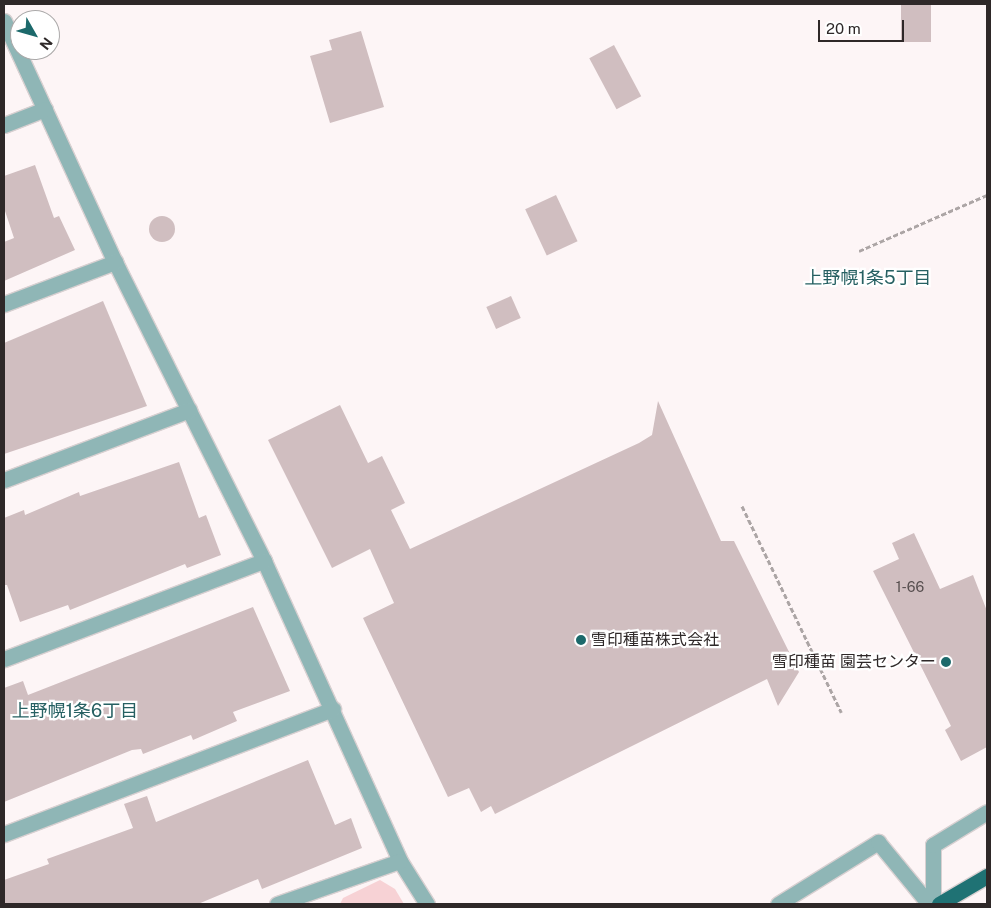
<!DOCTYPE html>
<meta charset="utf-8">
<style>
body{margin:0}
#map{position:relative;width:991px;height:908px;overflow:hidden;background:#fdf5f6;font-family:"Public Sans","Noto Sans JP",sans-serif}
div>[style]{position:absolute}
.green>*{inset:0;background:#f7d2d5}
.building>*{inset:0;background:#d0bec0;transform-origin:0 0}
.round{border-radius:50%}
.path>*{height:3px;margin-top:-1.5px;transform-origin:0;background:repeating-linear-gradient(90deg,#aca5a5 0 5px,transparent 0 7.5px)}
.roads{filter:drop-shadow(1px 0 #d8d0d1) drop-shadow(-1px 0 #d8d0d1) drop-shadow(0 1px #d8d0d1) drop-shadow(0 -1px #d8d0d1)}
.minor>*{height:15px;margin:-7.5px;padding:0 7.5px;transform-origin:7.5px;border-radius:7.5px;background:#8fb6b6}
.trunk>*{height:15px;margin:-7.5px;padding:0 7.5px;transform-origin:7.5px;border-radius:7.5px;background:#1f7274}
.dots>*{width:14px;height:14px;translate:-50% -50%;box-sizing:border-box;border:2px solid #fff;border-radius:50%}
span{translate:-50% -50%;white-space:nowrap;text-align:center;line-height:1.15;-webkit-text-stroke:4.5px #fff;paint-order:stroke}
.number-label{font-size:14px;color:#564e4e}
.number-label span{-webkit-text-stroke-width:0}
.poi-label{font-size:16px;color:#2e2828}
.left{translate:0 -50%;text-align:left}
.right{translate:-100% -50%;text-align:right}
.neighbourhood-label{font-size:18px;color:#266062}
.frame{position:absolute;inset:0;border:5px solid #2e2828;pointer-events:none}
.north{position:absolute;left:10px;top:10px;width:50px;height:50px;box-sizing:border-box;background:#fff;border:1px solid #aba9a9;border-radius:50%;rotate:128deg;font-size:14px;font-weight:700;line-height:20px;text-align:center;color:#2e2828}
.north::after{content:'';display:block;margin:auto;width:18px;height:22px;background:#1c696b;clip-path:polygon(50% 0,100% 100%,50% 72%,0 100%)}
.scale{position:absolute;left:818px;top:20px;width:86px;height:22px;box-sizing:border-box;border:2px solid #2e2828;border-top:0;padding-left:6px;font-size:15px;line-height:18px;white-space:nowrap;color:#2e2828;-webkit-text-stroke:4px #fff;paint-order:stroke}
</style>
<div id="map">
<div class="green">
<i style="clip-path:polygon(380px 880px,395px 889px,404px 904px,340px 904px,343px 898px)"></i>
</div>
<div class="building">
<i style="left:901px;top:4px;width:30px;height:38px"></i>
<i style="clip-path:polygon(361px 31px,384px 107px,330px 123px,310px 56px,332px 50px,329px 40px)"></i>
<i style="left:614px;top:45px;width:58px;height:28px;rotate:62deg"></i>
<i style="clip-path:polygon(35px 165px,54px 218px,59px 216px,75px 250px,4px 281px,4px 242px,14px 238px,4px 208px,4px 176px)"></i>
<i style="left:556px;top:195px;width:51px;height:34px;rotate:65deg"></i>
<i class="round" style="left:149px;top:216px;width:26px;height:26px"></i>
<i style="left:511px;top:296px;width:24px;height:27px;rotate:66deg"></i>
<i style="clip-path:polygon(103px 301px,147px 406px,4px 454px,4px 343px)"></i>
<i style="clip-path:polygon(658px 401px,721px 541px,734px 541px,799px 672px,778px 706px,767px 679px,495px 814px,491px 806px,481px 812px,469px 788px,448px 797px,363px 618px,394px 603px,370px 549px,332px 568px,268px 440px,340px 405px,368px 463px,382px 456px,405px 503px,391px 510px,410px 549px,639px 443px,652px 435px)"></i>
<i style="clip-path:polygon(179px 462px,199px 518px,206px 515px,221px 555px,187px 568px,185px 564px,70px 610px,68px 605px,20px 622px,7px 585px,4px 585px,4px 518px,24px 510px,25px 515px,79px 492px,80px 496px)"></i>
<i style="clip-path:polygon(914px 533px,940px 589px,973px 575px,987px 611px,987px 747px,961px 761px,945px 730px,951px 726px,873px 571px,899px 559px,892px 543px)"></i>
<i style="clip-path:polygon(253px 607px,290px 691px,233px 712px,237px 721px,193px 740px,191px 735px,143px 754px,141px 749px,132px 750px,4px 802px,4px 688px,23px 681px,28px 695px)"></i>
<i style="clip-path:polygon(308px 760px,335px 825px,351px 818px,362px 848px,262px 889px,258px 879px,198px 904px,4px 904px,4px 880px,49px 864px,47px 859px,133px 828px,124px 804px,147px 796px,156px 822px)"></i>
</div>
<div class="path">
<i style="left:859px;top:251px;width:140px;rotate:-23.6deg"></i>
<i style="left:742px;top:506px;width:229px;rotate:64.3deg"></i>
</div>
<div class="roads">
<div class="minor">
<i style="left:4px;top:21px;width:265px;rotate:65.3deg"></i>
<i style="left:115px;top:262px;width:334px;rotate:63.5deg"></i>
<i style="left:264px;top:561px;width:329px;rotate:65.6deg"></i>
<i style="left:400px;top:861px;width:51px;rotate:57.9deg"></i>
<i style="left:4px;top:125px;width:44px;rotate:-21.3deg"></i>
<i style="left:4px;top:304px;width:119px;rotate:-20.7deg"></i>
<i style="left:4px;top:480px;width:198px;rotate:-20.7deg"></i>
<i style="left:4px;top:659px;width:278px;rotate:-20.7deg"></i>
<i style="left:4px;top:834px;width:352px;rotate:-20.8deg"></i>
<i style="left:277px;top:904px;width:130px;rotate:-19.3deg"></i>
<i style="left:778px;top:904px;width:118px;rotate:-31.8deg"></i>
<i style="left:878px;top:842px;width:80px;rotate:50.6deg"></i>
<i style="left:933px;top:904px;width:59px;rotate:-90deg"></i>
<i style="left:933px;top:845px;width:63px;rotate:-31.4deg"></i>
</div>
<div class="trunk">
<i style="left:939px;top:904px;width:56px;rotate:-30.3deg"></i>
</div>
</div>
<div class="dots">
<i style="left:581px;top:640px;background:#1c696b"></i>
<i style="left:946px;top:662px;background:#1c696b"></i>
</div>
<div class="number-label">
<span style="left:910px;top:587px">1-66</span>
</div>
<div class="poi-label">
<span class="left" style="left:591px;top:640px">雪印種苗株式会社</span>
<span class="right" style="left:936px;top:662px">雪印種苗 園芸センター</span>
</div>
<div class="neighbourhood-label">
<span style="left:868px;top:278px">上野幌1条5丁目</span>
<span style="left:75px;top:711px">上野幌1条6丁目</span>
</div>
<div class="frame"></div>
<div class="north">N</div>
<div class="scale">20 m</div>
</div>
